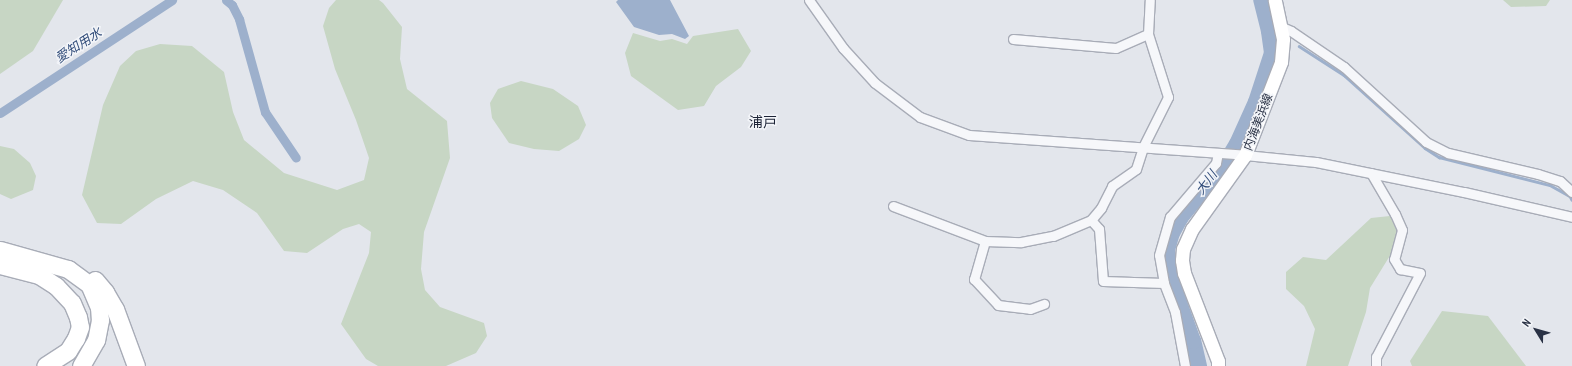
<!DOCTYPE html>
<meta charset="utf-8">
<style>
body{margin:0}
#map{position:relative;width:1572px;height:366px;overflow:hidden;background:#e3e6ec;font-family:"PT Sans Narrow","Noto Sans JP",sans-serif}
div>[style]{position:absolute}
.green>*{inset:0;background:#c7d6c4}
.water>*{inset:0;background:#9db0cc}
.stream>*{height:2.5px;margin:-1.25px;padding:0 1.25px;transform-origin:1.25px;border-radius:1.25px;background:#9db0cc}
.canal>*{height:9px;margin:-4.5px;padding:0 4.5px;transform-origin:4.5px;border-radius:4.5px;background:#9db0cc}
.river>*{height:16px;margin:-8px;padding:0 8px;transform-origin:8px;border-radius:8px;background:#9db0cc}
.roads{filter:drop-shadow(1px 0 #a8acb7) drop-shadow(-1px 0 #a8acb7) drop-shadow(0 1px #a8acb7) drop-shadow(0 -1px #a8acb7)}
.street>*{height:9px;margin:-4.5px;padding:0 4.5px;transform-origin:4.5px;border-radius:4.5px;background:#f6f7fa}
.secondary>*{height:13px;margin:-6.5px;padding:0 6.5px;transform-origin:6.5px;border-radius:6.5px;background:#fff}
.highway>*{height:17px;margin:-8.5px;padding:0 8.5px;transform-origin:8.5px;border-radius:8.5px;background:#fff}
span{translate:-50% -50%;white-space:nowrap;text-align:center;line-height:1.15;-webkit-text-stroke:3px #f3f5f9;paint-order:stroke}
.street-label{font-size:12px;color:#2a3245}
.water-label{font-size:13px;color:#324d7a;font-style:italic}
.quarter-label{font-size:14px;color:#1c2336}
.north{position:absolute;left:1516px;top:310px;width:40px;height:40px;-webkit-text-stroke:3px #f3f5f9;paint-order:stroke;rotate:307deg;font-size:11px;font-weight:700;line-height:16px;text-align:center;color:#2a3245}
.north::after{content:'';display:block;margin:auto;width:14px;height:18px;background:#2a3245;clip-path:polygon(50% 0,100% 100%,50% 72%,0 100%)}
</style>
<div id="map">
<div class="green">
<i style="clip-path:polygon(0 0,63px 0,33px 51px,0 74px)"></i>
<i style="clip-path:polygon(336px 0,379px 0,383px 3px,402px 27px,400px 59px,407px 89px,447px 121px,450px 158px,424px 232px,421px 269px,425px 290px,440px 307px,484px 323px,487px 336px,476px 353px,446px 366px,378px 366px,366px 359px,341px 324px,369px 253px,371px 232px,359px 224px,343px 229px,307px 253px,284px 251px,257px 213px,223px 190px,193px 181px,156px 199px,121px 224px,97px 223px,82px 195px,103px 105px,120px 66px,136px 51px,160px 44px,192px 46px,224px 72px,233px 112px,244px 140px,284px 173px,337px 190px,364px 180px,369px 158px,356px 120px,335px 69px,323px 26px,329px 8px)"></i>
<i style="clip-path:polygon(1503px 0,1550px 0,1546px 6px,1511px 7px)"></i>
<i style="clip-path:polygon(738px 29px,751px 51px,741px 67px,716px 86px,704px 106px,678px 110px,631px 76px,625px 53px,633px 33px,660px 41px,672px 39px,687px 44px,693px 36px)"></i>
<i style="clip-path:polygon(521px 81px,553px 89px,578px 106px,586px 125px,579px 139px,559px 151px,534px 149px,509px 143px,492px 118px,490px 103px,498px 89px)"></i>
<i style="clip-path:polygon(0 146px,14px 149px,30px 163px,36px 176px,33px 190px,11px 199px,0 194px)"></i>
<i style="clip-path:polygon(1390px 216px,1397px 231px,1391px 254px,1370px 288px,1366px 312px,1348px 366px,1306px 366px,1315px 329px,1304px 306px,1286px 289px,1286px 272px,1303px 257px,1326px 260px,1371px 218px)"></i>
<i style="clip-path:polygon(1442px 311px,1488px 316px,1526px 366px,1412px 366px,1410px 361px)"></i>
</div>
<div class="water">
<i style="clip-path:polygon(618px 0,670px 0,689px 36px,685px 39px,672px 34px,659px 35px,634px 27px,616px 2px)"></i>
</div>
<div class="stream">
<i style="left:1299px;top:46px;width:54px;rotate:32.8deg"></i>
<i style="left:1344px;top:75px;width:109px;rotate:42deg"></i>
<i style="left:1425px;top:148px;width:17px;rotate:33deg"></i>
<i style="left:1439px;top:157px;width:114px;rotate:14.2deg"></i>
<i style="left:1550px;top:185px;width:23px;rotate:29deg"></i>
<i style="left:1570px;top:196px;width:4px;rotate:63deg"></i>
</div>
<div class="canal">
<i style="left:226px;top:0;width:8px;rotate:40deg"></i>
<i style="left:232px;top:5px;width:16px;rotate:63deg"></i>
<i style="left:239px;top:19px;width:97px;rotate:74.4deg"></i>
<i style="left:265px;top:112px;width:55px;rotate:56deg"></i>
<i style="left:0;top:113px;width:206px;rotate:-33.3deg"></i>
</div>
<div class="river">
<i style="left:1199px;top:366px;width:26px;rotate:-103deg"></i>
<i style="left:1193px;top:341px;width:68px;rotate:-109.8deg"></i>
<i style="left:1170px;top:277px;width:27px;rotate:-96deg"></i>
<i style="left:1167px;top:250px;width:18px;rotate:-74deg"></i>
<i style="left:1172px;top:233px;width:18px;rotate:-61deg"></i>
<i style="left:1181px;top:217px;width:71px;rotate:-50.7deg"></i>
<i style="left:1226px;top:162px;width:21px;rotate:-59deg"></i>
<i style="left:1237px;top:144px;width:46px;rotate:-65.7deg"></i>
<i style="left:1256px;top:102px;width:52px;rotate:-71.9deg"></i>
<i style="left:1272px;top:53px;width:22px;rotate:-98deg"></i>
<i style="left:1269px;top:31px;width:32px;rotate:-104deg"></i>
</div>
<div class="roads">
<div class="street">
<i style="left:809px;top:0;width:59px;rotate:54.7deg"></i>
<i style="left:843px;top:48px;width:47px;rotate:47.6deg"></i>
<i style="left:875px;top:83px;width:56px;rotate:37.1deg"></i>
<i style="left:920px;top:117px;width:52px;rotate:20.2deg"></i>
<i style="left:969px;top:135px;width:277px;rotate:4.1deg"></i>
<i style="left:1245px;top:155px;width:71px;rotate:5.6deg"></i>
<i style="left:1316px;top:162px;width:151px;rotate:11.5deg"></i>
<i style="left:1464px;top:192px;width:111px;rotate:13deg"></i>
<i style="left:1280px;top:26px;width:12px;rotate:24deg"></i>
<i style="left:1291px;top:31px;width:64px;rotate:34.2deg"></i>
<i style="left:1344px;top:67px;width:111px;rotate:42.4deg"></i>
<i style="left:1426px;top:142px;width:25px;rotate:27deg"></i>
<i style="left:1448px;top:153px;width:92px;rotate:13.1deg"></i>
<i style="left:1538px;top:174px;width:23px;rotate:18deg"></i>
<i style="left:1560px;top:181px;width:16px;rotate:43deg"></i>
<i style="left:1013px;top:39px;width:103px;rotate:5deg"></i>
<i style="left:1116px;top:48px;width:35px;rotate:-24deg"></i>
<i style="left:1371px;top:173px;width:48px;rotate:59.7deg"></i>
<i style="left:1395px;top:214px;width:17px;rotate:66deg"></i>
<i style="left:1402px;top:230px;width:30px;rotate:105deg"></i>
<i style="left:1394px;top:259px;width:12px;rotate:59deg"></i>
<i style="left:1400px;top:269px;width:20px;rotate:11deg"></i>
<i style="left:1420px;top:273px;width:95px;rotate:117.6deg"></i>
<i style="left:1376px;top:357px;width:9px;rotate:90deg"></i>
<i style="left:893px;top:206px;width:98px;rotate:20.8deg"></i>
<i style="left:985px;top:241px;width:36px;rotate:2deg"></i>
<i style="left:1021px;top:242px;width:33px;rotate:-11deg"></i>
<i style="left:1053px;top:236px;width:41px;rotate:-22.8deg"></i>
<i style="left:1091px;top:220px;width:16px;rotate:-50deg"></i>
<i style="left:1101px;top:208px;width:25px;rotate:-63deg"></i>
<i style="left:1112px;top:186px;width:29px;rotate:-35deg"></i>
<i style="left:1136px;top:169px;width:23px;rotate:-72deg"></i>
<i style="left:1143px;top:147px;width:56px;rotate:-63.4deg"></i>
<i style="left:1168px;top:97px;width:66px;rotate:-107.6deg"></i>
<i style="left:1148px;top:34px;width:34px;rotate:-87deg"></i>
<i style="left:1091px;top:220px;width:12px;rotate:48deg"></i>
<i style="left:1099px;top:229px;width:52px;rotate:85.6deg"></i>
<i style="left:1103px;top:281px;width:61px;rotate:1.9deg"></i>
<i style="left:985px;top:241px;width:40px;rotate:106deg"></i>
<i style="left:974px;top:279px;width:35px;rotate:47deg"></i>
<i style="left:998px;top:305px;width:32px;rotate:7deg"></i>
<i style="left:1030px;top:309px;width:15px;rotate:-20deg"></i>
<i style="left:1185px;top:366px;width:55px;rotate:-100.5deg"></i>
<i style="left:1175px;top:312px;width:31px;rotate:-111deg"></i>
<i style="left:1164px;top:283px;width:28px;rotate:-100deg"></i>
<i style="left:1159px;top:255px;width:40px;rotate:-74deg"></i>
<i style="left:1170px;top:217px;width:71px;rotate:-49.6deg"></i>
<i style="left:1216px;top:163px;width:10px;rotate:-79deg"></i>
</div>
<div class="secondary">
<i style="left:1218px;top:366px;width:5px;rotate:-90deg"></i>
<i style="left:1218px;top:361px;width:94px;rotate:-111.1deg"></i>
<i style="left:1184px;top:273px;width:13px;rotate:-99deg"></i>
<i style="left:1182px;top:260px;width:11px;rotate:-85deg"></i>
<i style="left:1183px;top:249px;width:22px;rotate:-66deg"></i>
<i style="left:1192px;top:229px;width:91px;rotate:-54.4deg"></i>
<i style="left:1245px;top:155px;width:100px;rotate:-68.8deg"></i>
<i style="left:1281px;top:62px;width:23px;rotate:-85deg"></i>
<i style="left:1283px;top:39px;width:40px;rotate:-102deg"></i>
</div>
<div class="highway">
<i style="left:0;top:250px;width:71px;rotate:15.6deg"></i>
<i style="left:68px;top:269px;width:26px;rotate:36deg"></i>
<i style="left:89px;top:284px;width:25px;rotate:67deg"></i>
<i style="left:99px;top:307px;width:13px;rotate:86deg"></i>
<i style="left:100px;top:320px;width:20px;rotate:101deg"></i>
<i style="left:96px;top:340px;width:30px;rotate:120deg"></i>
<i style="left:0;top:265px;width:40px;rotate:14.4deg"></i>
<i style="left:39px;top:275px;width:20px;rotate:33deg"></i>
<i style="left:56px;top:286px;width:23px;rotate:47deg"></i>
<i style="left:72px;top:303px;width:15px;rotate:67deg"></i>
<i style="left:78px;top:317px;width:10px;rotate:79deg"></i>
<i style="left:80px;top:327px;width:12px;rotate:110deg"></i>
<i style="left:76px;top:338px;width:15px;rotate:122deg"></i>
<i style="left:68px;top:351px;width:27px;rotate:147deg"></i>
<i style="left:95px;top:280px;width:16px;rotate:50deg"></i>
<i style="left:105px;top:292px;width:20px;rotate:60deg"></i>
<i style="left:115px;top:309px;width:61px;rotate:69.8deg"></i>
</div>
</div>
<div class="street-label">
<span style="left:1258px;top:122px;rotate:-69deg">内海美浜線</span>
</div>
<div class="water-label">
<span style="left:79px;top:46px;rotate:-33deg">愛知用水</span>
<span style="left:1207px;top:183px;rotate:-53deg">大川</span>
</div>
<div class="quarter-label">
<span style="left:763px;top:122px">浦戸</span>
</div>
<div class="north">N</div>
</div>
